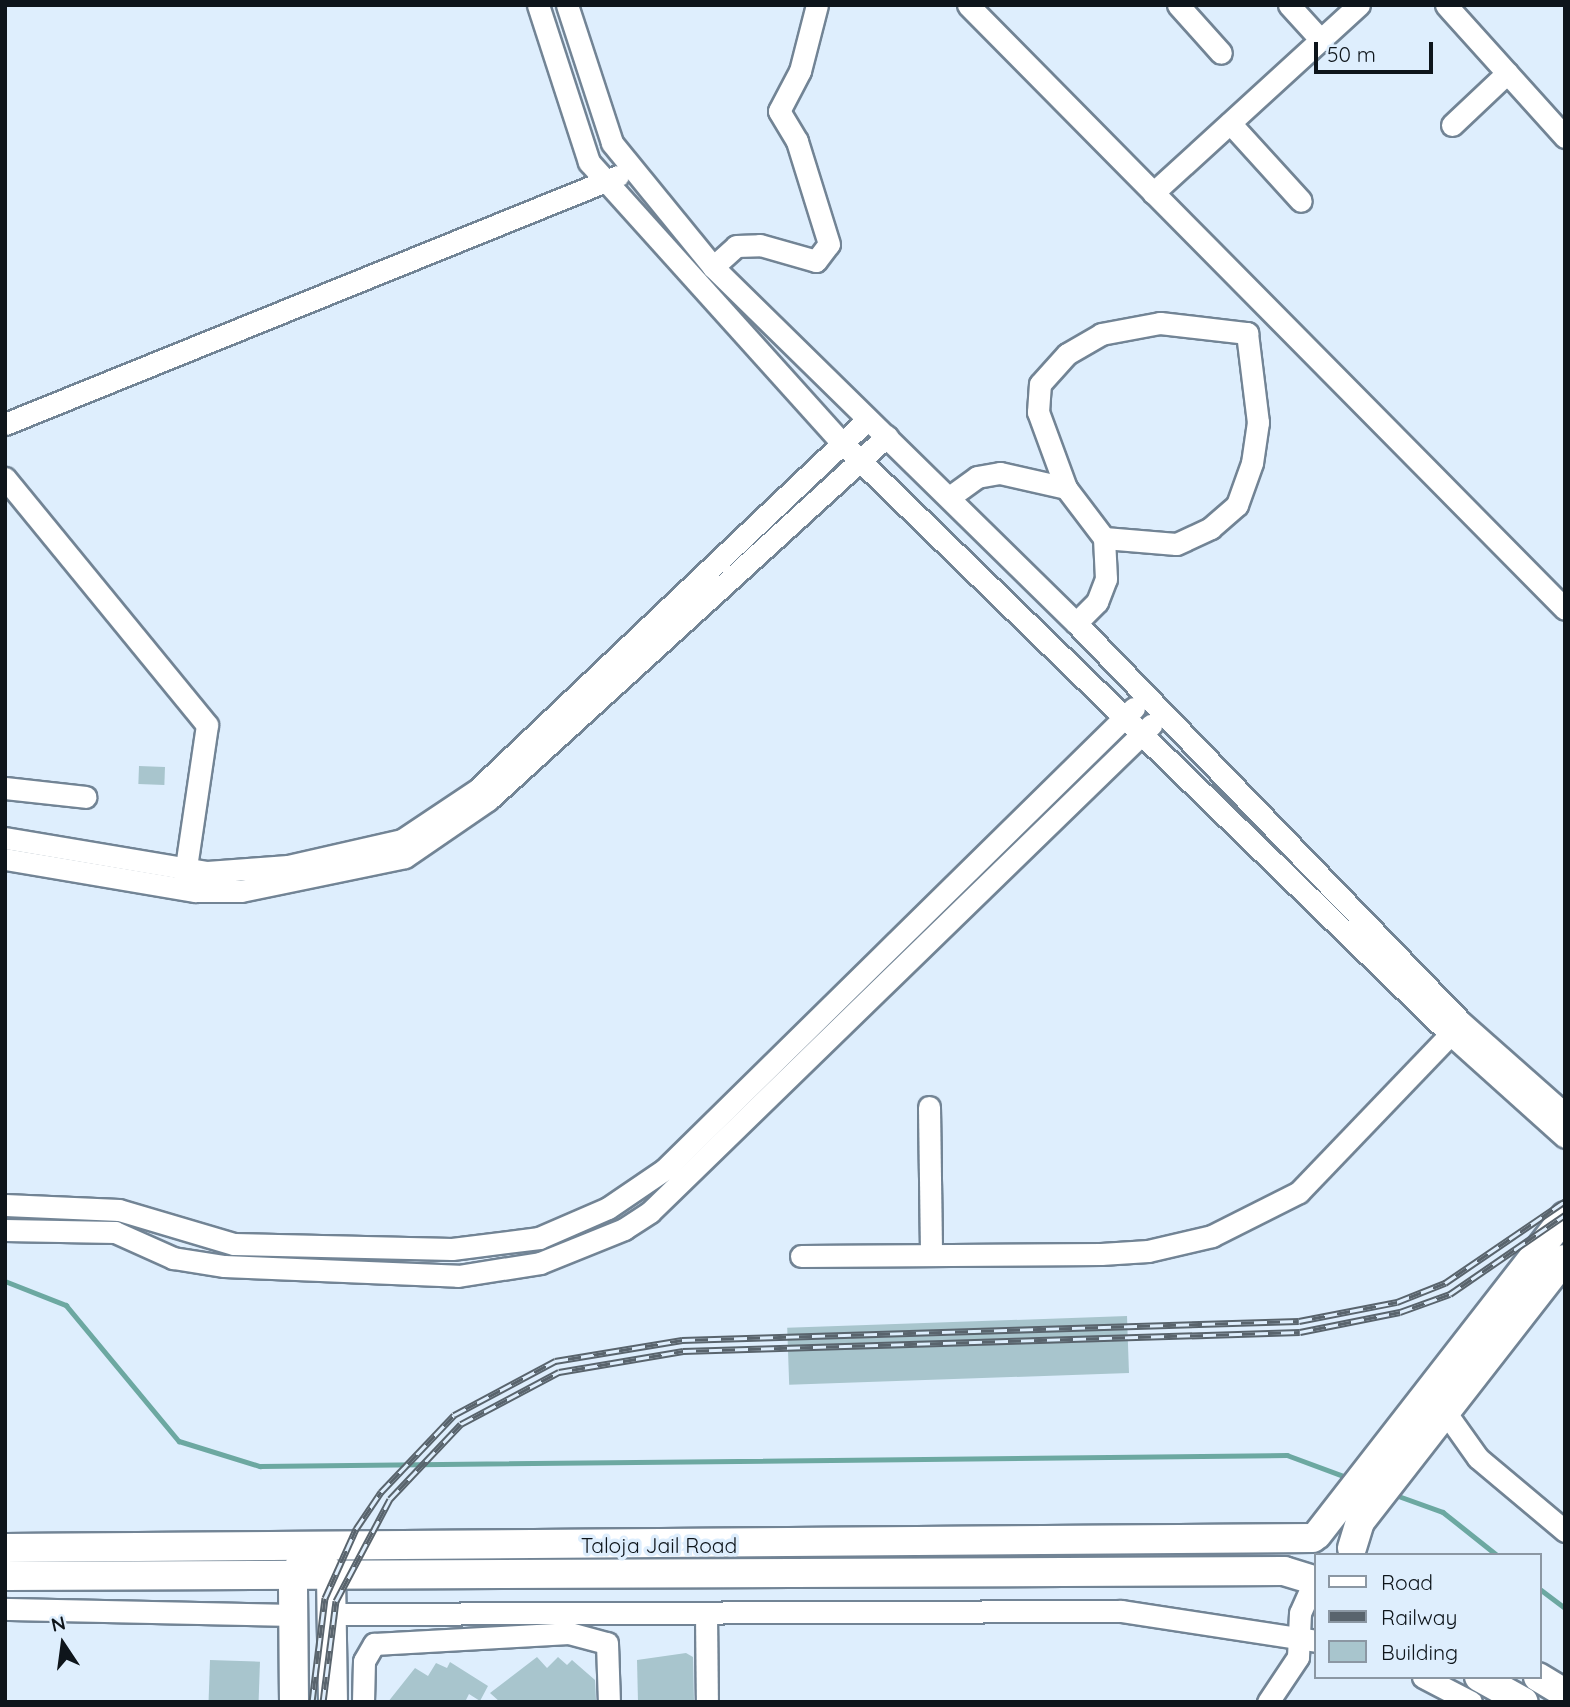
<!DOCTYPE html>
<style>
body{margin:0}
#map{position:relative;width:1570px;height:1707px;overflow:hidden;background:#deeefd;font-family:Quicksand,sans-serif}
div>[style]{position:absolute}
.stream>*{height:4.5px;margin:-2.25px;padding:0 2.25px;transform-origin:2.25px;border-radius:2.25px;background:#6ca8a1}
.building>*{inset:0;background:#a8c5cd;transform-origin:0 0}
.roads{filter:drop-shadow(2px 0 #728495) drop-shadow(-2px 0 #728495) drop-shadow(0 2px #728495) drop-shadow(0 -2px #728495)}
.minor>*{height:21px;margin:-10.5px;padding:0 10.5px;transform-origin:10.5px;border-radius:10.5px;background:#fff}
.major>*{height:28px;margin:-14px;padding:0 14px;transform-origin:14px;border-radius:14px;background:#fff}
.rail>*{height:7px;margin-top:-3.5px;transform-origin:0;background:repeating-linear-gradient(90deg,#deeefd 0 13px,#59646d 0 26px);box-sizing:border-box;border-block:2px solid #59646d}
span{translate:-50% -50%;white-space:nowrap;text-align:center;line-height:1.15;-webkit-text-stroke:7px #deeefd;paint-order:stroke}
.street-label{font-size:21px;color:#0e151b}
.frame{position:absolute;inset:0;border:7px solid #0e151b;pointer-events:none}
.legend{position:absolute;left:1314px;top:1553px;width:228px;height:126px;box-sizing:border-box;background:#deeefd;border:2px solid #8b97a3;margin:0;padding:9px 12px;list-style:none;font-size:21px;color:#0e151b}
.legend li{display:flex;align-items:center;gap:14px;height:35px}
.legend b{width:35px;border:2px solid #8b97a3}
.north{position:absolute;left:28px;top:1609px;width:70px;height:70px;-webkit-text-stroke:5px #deeefd;paint-order:stroke;rotate:347deg;font-size:19px;font-weight:700;line-height:28px;text-align:center;color:#0e151b}
.north::after{content:'';display:block;margin:auto;width:24px;height:32px;background:#0e151b;clip-path:polygon(50% 0,100% 100%,50% 72%,0 100%)}
.scale{position:absolute;left:1314px;top:42px;width:119px;height:32px;box-sizing:border-box;border:4px solid #0e151b;border-top:0;padding-left:9px;font-size:21px;line-height:24px;white-space:nowrap;color:#0e151b;-webkit-text-stroke:5px #deeefd;paint-order:stroke}
</style>
<div id="map">
<div class="stream">
<i style="left:5px;top:1281px;width:66px;rotate:21.5deg"></i>
<i style="left:66px;top:1305px;width:177px;rotate:50.3deg"></i>
<i style="left:179px;top:1441px;width:85px;rotate:17.2deg"></i>
<i style="left:260px;top:1466px;width:1027px;rotate:-0.61deg"></i>
<i style="left:1287px;top:1455px;width:66px;rotate:20.4deg"></i>
<i style="left:1393px;top:1494px;width:53px;rotate:19.8deg"></i>
<i style="left:1443px;top:1512px;width:69px;rotate:38.5deg"></i>
<i style="left:1540px;top:1589px;width:31px;rotate:37deg"></i>
</div>
<div class="building">
<i style="left:139px;top:766px;width:26px;height:18px;rotate:2deg"></i>
<i style="left:1127px;top:1316px;width:57px;height:340px;rotate:88deg"></i>
<i style="clip-path:polygon(686px 1653px,693px 1657px,694px 1702px,638px 1702px,637px 1660px)"></i>
<i style="clip-path:polygon(537px 1657px,547px 1668px,558px 1657px,567px 1665px,572px 1660px,595px 1680px,596px 1700px,500px 1702px,490px 1693px)"></i>
<i style="left:210px;top:1660px;width:50px;height:42px;rotate:2deg"></i>
<i style="clip-path:polygon(450px 1662px,488px 1686px,480px 1701px,469px 1694px,465px 1702px,388px 1702px,415px 1668px,428px 1676px,436px 1663px,447px 1668px)"></i>
</div>
<div class="roads">
<div class="minor">
<i style="left:538px;top:5px;width:165px;rotate:72deg"></i>
<i style="left:589px;top:162px;width:380px;rotate:48deg"></i>
<i style="left:843px;top:444px;width:844px;rotate:44.18deg"></i>
<i style="left:1448px;top:1032px;width:157px;rotate:41.9deg"></i>
<i style="left:567px;top:5px;width:145px;rotate:71.9deg"></i>
<i style="left:612px;top:143px;width:160px;rotate:50.8deg"></i>
<i style="left:713px;top:267px;width:508px;rotate:44.44deg"></i>
<i style="left:1076px;top:623px;width:554px;rotate:46.02deg"></i>
<i style="left:1461px;top:1022px;width:139px;rotate:41.5deg"></i>
<i style="left:968px;top:5px;width:849px;rotate:45.33deg"></i>
<i style="left:1178px;top:5px;width:64px;rotate:48.1deg"></i>
<i style="left:1289px;top:5px;width:47px;rotate:47.6deg"></i>
<i style="left:1446px;top:5px;width:178px;rotate:48deg"></i>
<i style="left:1230px;top:123px;width:105px;rotate:47.7deg"></i>
<i style="left:1452px;top:125px;width:76px;rotate:-43.4deg"></i>
<i style="left:1153px;top:193px;width:279px;rotate:-42.4deg"></i>
<i style="left:713px;top:267px;width:31px;rotate:-42deg"></i>
<i style="left:736px;top:246px;width:24px;rotate:-2deg"></i>
<i style="left:760px;top:245px;width:58px;rotate:15.9deg"></i>
<i style="left:816px;top:261px;width:21px;rotate:-53deg"></i>
<i style="left:829px;top:244px;width:108px;rotate:-107.3deg"></i>
<i style="left:797px;top:141px;width:35px;rotate:-121deg"></i>
<i style="left:779px;top:111px;width:45px;rotate:-62.3deg"></i>
<i style="left:800px;top:71px;width:68px;rotate:-75.6deg"></i>
<i style="left:5px;top:424px;width:661px;rotate:-22.03deg"></i>
<i style="left:5px;top:478px;width:319px;rotate:50.7deg"></i>
<i style="left:207px;top:725px;width:158px;rotate:98.4deg"></i>
<i style="left:951px;top:496px;width:32px;rotate:-36deg"></i>
<i style="left:977px;top:477px;width:23px;rotate:-10deg"></i>
<i style="left:1000px;top:473px;width:68px;rotate:12.8deg"></i>
<i style="left:1066px;top:488px;width:81px;rotate:-110.2deg"></i>
<i style="left:1038px;top:412px;width:28px;rotate:-86deg"></i>
<i style="left:1040px;top:384px;width:40px;rotate:-48deg"></i>
<i style="left:1067px;top:354px;width:39px;rotate:-30deg"></i>
<i style="left:1101px;top:334px;width:60px;rotate:-10.6deg"></i>
<i style="left:1160px;top:323px;width:88px;rotate:6.6deg"></i>
<i style="left:1247px;top:333px;width:90px;rotate:83deg"></i>
<i style="left:1258px;top:422px;width:41px;rotate:98.3deg"></i>
<i style="left:1252px;top:463px;width:45px;rotate:109.7deg"></i>
<i style="left:1237px;top:505px;width:35px;rotate:139deg"></i>
<i style="left:1211px;top:528px;width:38px;rotate:155deg"></i>
<i style="left:1176px;top:544px;width:72px;rotate:-175.2deg"></i>
<i style="left:1104px;top:538px;width:63px;rotate:-127.2deg"></i>
<i style="left:1076px;top:623px;width:30px;rotate:-45deg"></i>
<i style="left:1097px;top:602px;width:25px;rotate:-69deg"></i>
<i style="left:1106px;top:579px;width:41px;rotate:-92.8deg"></i>
<i style="left:5px;top:788px;width:81px;rotate:6.3deg"></i>
<i style="left:5px;top:838px;width:205px;rotate:9.6deg"></i>
<i style="left:207px;top:872px;width:81px;rotate:-4.2deg"></i>
<i style="left:288px;top:866px;width:117px;rotate:-12.8deg"></i>
<i style="left:402px;top:840px;width:90px;rotate:-33.7deg"></i>
<i style="left:477px;top:790px;width:539px;rotate:-43.5deg"></i>
<i style="left:5px;top:859px;width:193px;rotate:9.6deg"></i>
<i style="left:195px;top:891px;width:46px"></i>
<i style="left:241px;top:891px;width:167px;rotate:-11.7deg"></i>
<i style="left:405px;top:857px;width:101px;rotate:-34.5deg"></i>
<i style="left:488px;top:800px;width:540px;rotate:-42.37deg"></i>
<i style="left:929px;top:1107px;width:147px;rotate:89.2deg"></i>
<i style="left:5px;top:1205px;width:114px;rotate:2.5deg"></i>
<i style="left:119px;top:1210px;width:120px;rotate:16.5deg"></i>
<i style="left:234px;top:1244px;width:218px;rotate:1.3deg"></i>
<i style="left:452px;top:1249px;width:88px;rotate:-7.2deg"></i>
<i style="left:539px;top:1238px;width:75px;rotate:-23.5deg"></i>
<i style="left:608px;top:1208px;width:68px;rotate:-34.2deg"></i>
<i style="left:664px;top:1170px;width:659px;rotate:-44.51deg"></i>
<i style="left:5px;top:1230px;width:110px;rotate:1deg"></i>
<i style="left:115px;top:1232px;width:64px;rotate:24.1deg"></i>
<i style="left:173px;top:1258px;width:52px;rotate:8.9deg"></i>
<i style="left:224px;top:1266px;width:234px;rotate:2.4deg"></i>
<i style="left:458px;top:1276px;width:83px;rotate:-9deg"></i>
<i style="left:540px;top:1263px;width:91px;rotate:-22deg"></i>
<i style="left:624px;top:1229px;width:31px;rotate:-33deg"></i>
<i style="left:650px;top:1212px;width:699px;rotate:-44.19deg"></i>
<i style="left:801px;top:1256px;width:300px;rotate:-0.4deg"></i>
<i style="left:1101px;top:1254px;width:47px;rotate:-3.7deg"></i>
<i style="left:1148px;top:1251px;width:66px;rotate:-13.2deg"></i>
<i style="left:1212px;top:1236px;width:97px;rotate:-26.8deg"></i>
<i style="left:1299px;top:1192px;width:233px;rotate:-46.2deg"></i>
<i style="left:1446px;top:1413px;width:55px;rotate:54.6deg"></i>
<i style="left:1478px;top:1458px;width:114px;rotate:40deg"></i>
<i style="left:5px;top:1609px;width:290px;rotate:1.2deg"></i>
<i style="left:706px;top:1613px;width:89px;rotate:89.4deg"></i>
<i style="left:332px;top:1614px;width:789px;rotate:-0.22deg"></i>
<i style="left:1121px;top:1611px;width:197px;rotate:8.7deg"></i>
<i style="left:1423px;top:1677px;width:54px;rotate:27.5deg"></i>
<i style="left:363px;top:1702px;width:41px;rotate:-88.6deg"></i>
<i style="left:364px;top:1661px;width:20px;rotate:-60deg"></i>
<i style="left:374px;top:1644px;width:195px;rotate:-3.2deg"></i>
<i style="left:569px;top:1633px;width:39px;rotate:15deg"></i>
<i style="left:607px;top:1643px;width:59px;rotate:88.1deg"></i>
<i style="left:1268px;top:1702px;width:54px;rotate:-56.3deg"></i>
<i style="left:1298px;top:1657px;width:44px;rotate:-87.4deg"></i>
<i style="left:1300px;top:1613px;width:34px;rotate:-66deg"></i>
</div>
<div class="major">
<i style="left:1317px;top:1535px;width:404px;rotate:-52.1deg"></i>
<i style="left:5px;top:1548px;width:1308px;rotate:-0.44deg"></i>
<i style="left:1352px;top:1548px;width:27px;rotate:-73deg"></i>
<i style="left:1360px;top:1522px;width:333px;rotate:-52.1deg"></i>
<i style="left:5px;top:1576px;width:1279px;rotate:-0.22deg"></i>
<i style="left:1284px;top:1571px;width:27px;rotate:17deg"></i>
<i style="left:1479px;top:1677px;width:51px;rotate:29.1deg"></i>
<i style="left:1538px;top:1677px;width:31px;rotate:31deg"></i>
<i style="left:294px;top:1702px;width:126px;rotate:-90.5deg"></i>
<i style="left:293px;top:1576px;width:35px;rotate:-57deg"></i>
<i style="left:312px;top:1547px;width:35px;rotate:57deg"></i>
<i style="left:331px;top:1576px;width:126px;rotate:89.1deg"></i>
</div>
</div>
<div class="rail">
<i style="left:312px;top:1702px;width:105px;rotate:-82.9deg"></i>
<i style="left:325px;top:1598px;width:76px;rotate:-65.8deg"></i>
<i style="left:356px;top:1529px;width:45px;rotate:-56deg"></i>
<i style="left:381px;top:1492px;width:106px;rotate:-46.5deg"></i>
<i style="left:454px;top:1415px;width:115px;rotate:-28.1deg"></i>
<i style="left:555px;top:1361px;width:129px;rotate:-9.4deg"></i>
<i style="left:682px;top:1340px;width:617px;rotate:-1.76deg"></i>
<i style="left:1299px;top:1321px;width:100px;rotate:-11deg"></i>
<i style="left:1397px;top:1302px;width:52px;rotate:-21.6deg"></i>
<i style="left:1445px;top:1283px;width:145px;rotate:-34.3deg"></i>
<i style="left:323px;top:1702px;width:102px;rotate:-82.7deg"></i>
<i style="left:336px;top:1601px;width:115px;rotate:-62.1deg"></i>
<i style="left:390px;top:1499px;width:103px;rotate:-46.6deg"></i>
<i style="left:461px;top:1424px;width:111px;rotate:-28deg"></i>
<i style="left:559px;top:1372px;width:126px;rotate:-9.6deg"></i>
<i style="left:683px;top:1351px;width:617px;rotate:-1.76deg"></i>
<i style="left:1300px;top:1332px;width:102px;rotate:-11.3deg"></i>
<i style="left:1400px;top:1312px;width:53px;rotate:-19.8deg"></i>
<i style="left:1450px;top:1294px;width:140px;rotate:-34.5deg"></i>
</div>
<div class="street-label">
<span style="left:659px;top:1545px">Taloja Jail Road</span>
</div>
<div class="frame"></div>
<ul class="legend">
<li><b style="height:9px;background:#fff"></b>Road</li>
<li><b style="height:9px;background:#59646d"></b>Railway</li>
<li><b style="height:19px;background:#a8c5cd"></b>Building</li>
</ul>
<div class="north">N</div>
<div class="scale">50 m</div>
</div>
